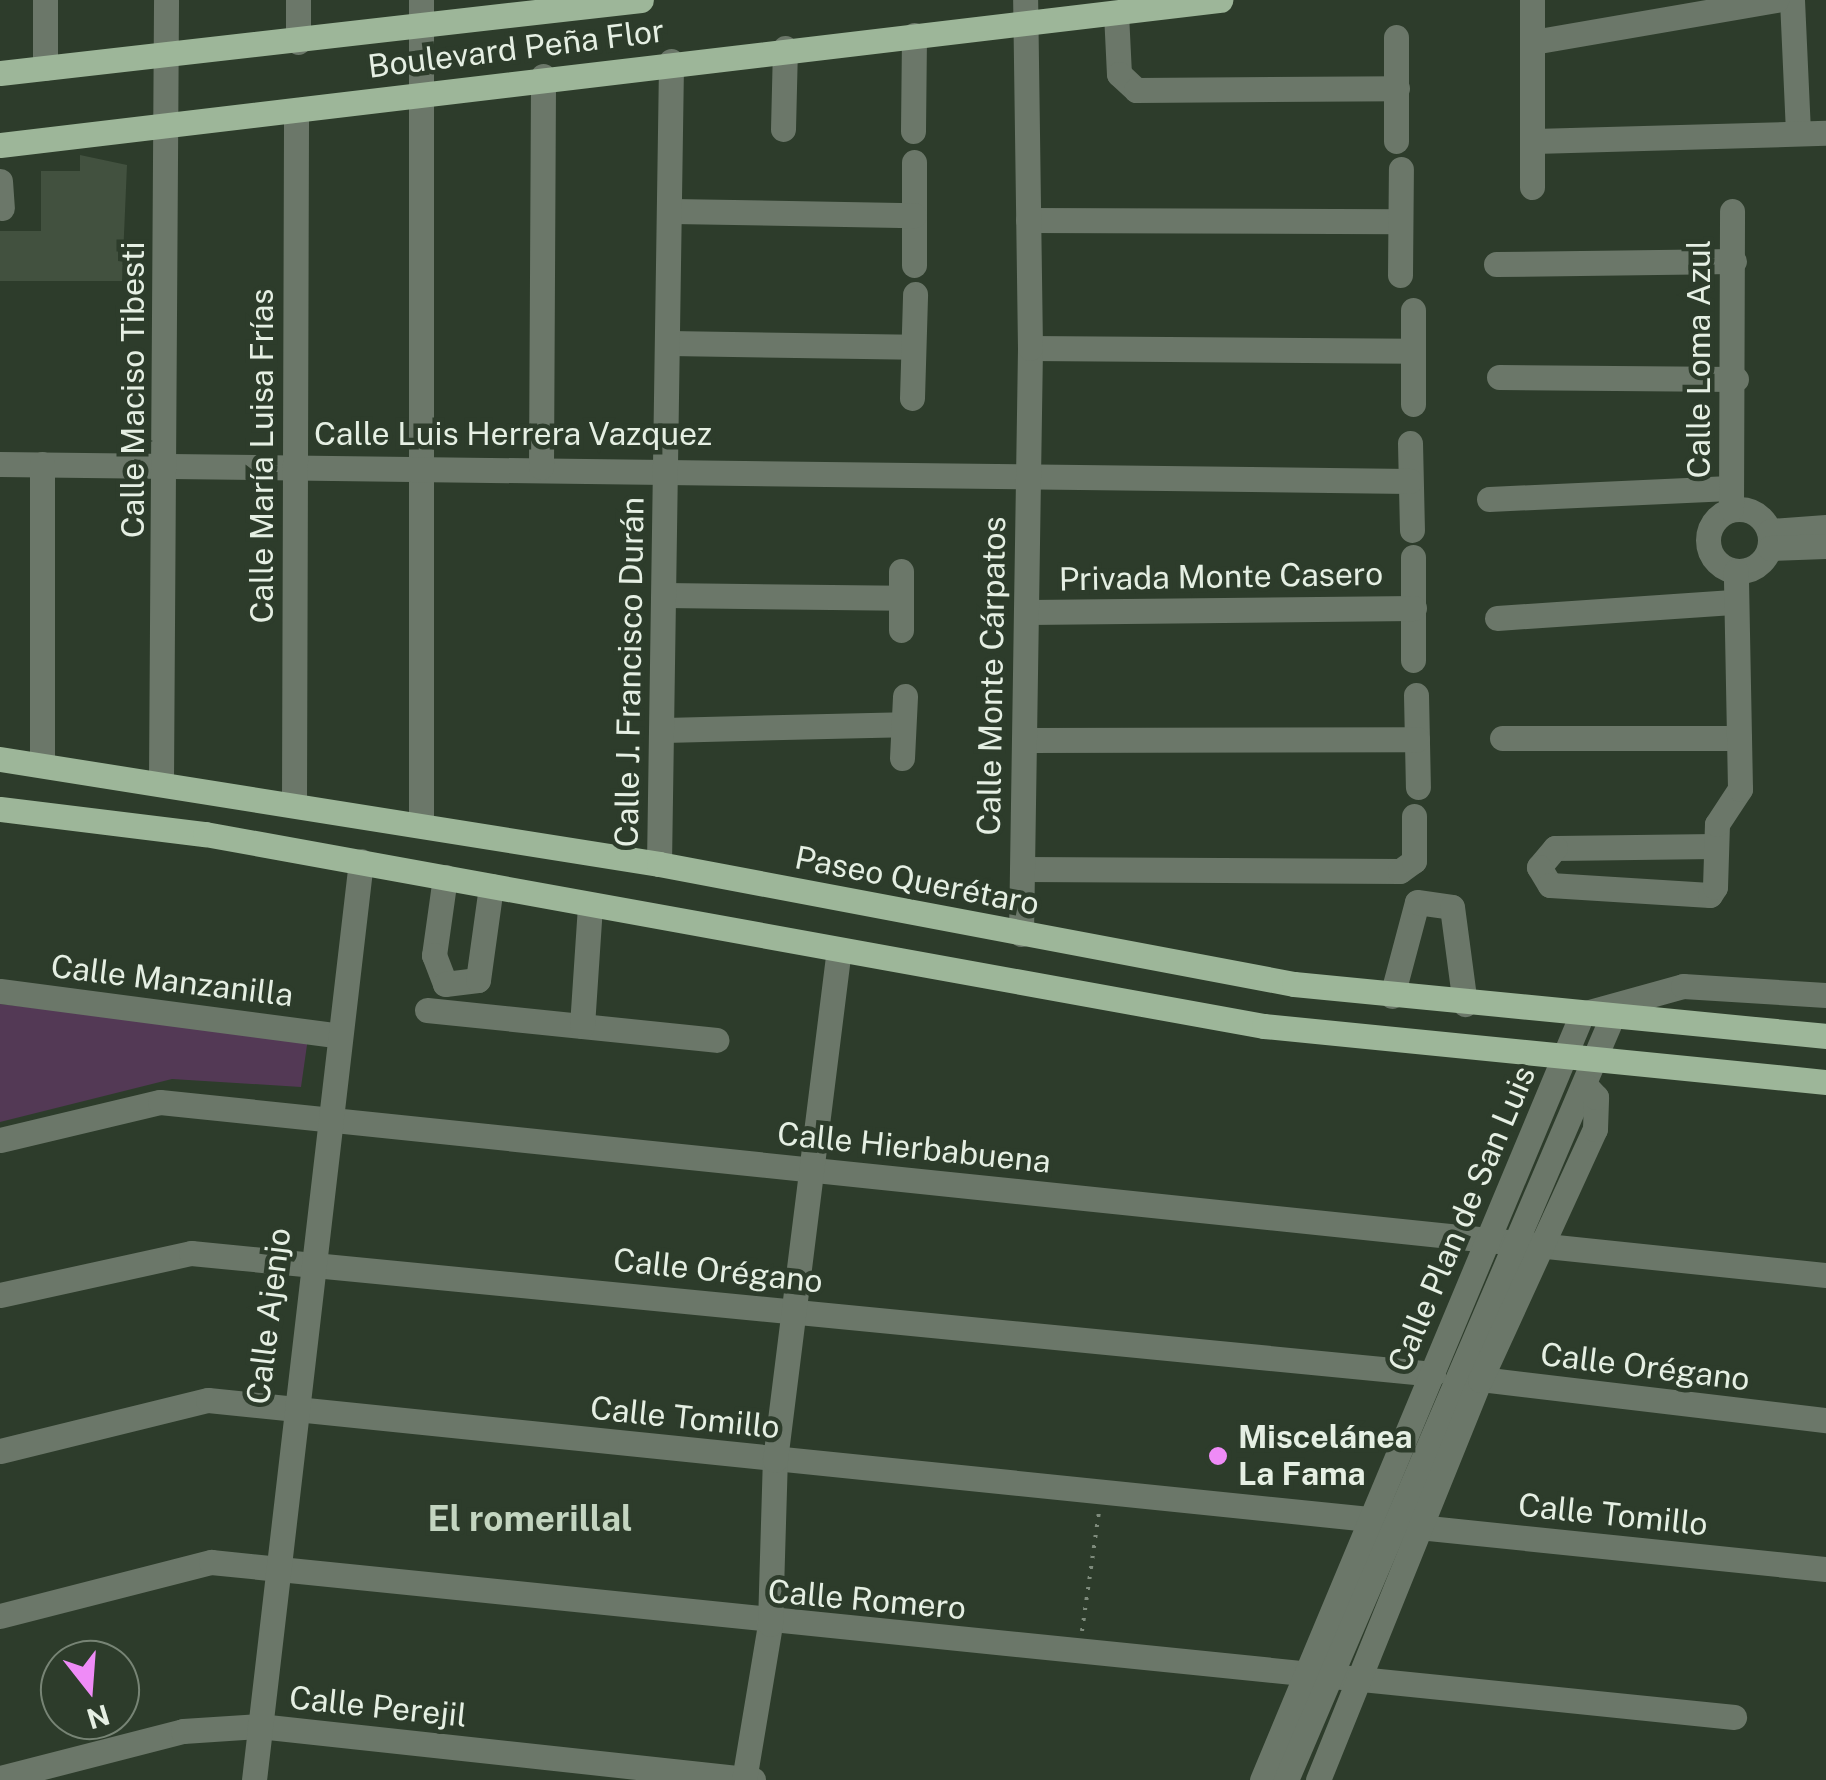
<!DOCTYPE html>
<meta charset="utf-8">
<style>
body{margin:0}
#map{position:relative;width:1826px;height:1780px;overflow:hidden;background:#2d3c2b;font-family:"Public Sans",sans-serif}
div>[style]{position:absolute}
.green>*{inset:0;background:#533955}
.building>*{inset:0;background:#42513f}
.path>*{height:4px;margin-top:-2px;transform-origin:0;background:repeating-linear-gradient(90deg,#7e8b7c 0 2.5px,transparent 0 10.5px)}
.minor>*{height:25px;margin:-12.5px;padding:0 12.5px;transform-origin:12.5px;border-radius:12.5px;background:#6b7769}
.minor>.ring{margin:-12.5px;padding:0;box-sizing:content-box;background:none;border:25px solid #6b7769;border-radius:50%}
.major>*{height:25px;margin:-12.5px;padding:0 12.5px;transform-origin:12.5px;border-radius:12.5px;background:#9db699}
.dots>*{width:28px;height:28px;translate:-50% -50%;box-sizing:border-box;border:5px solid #2d3c2b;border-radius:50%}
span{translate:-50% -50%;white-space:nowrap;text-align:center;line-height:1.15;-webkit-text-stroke:9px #2d3c2b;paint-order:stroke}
.street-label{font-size:32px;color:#e5efe3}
.poi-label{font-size:32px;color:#e5efe3;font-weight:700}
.left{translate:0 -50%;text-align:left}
.neighbourhood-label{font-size:35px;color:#c3d5c0;font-weight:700}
.north{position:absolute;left:40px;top:1640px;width:100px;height:100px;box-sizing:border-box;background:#2d3c2b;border:2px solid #778475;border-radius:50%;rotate:163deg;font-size:28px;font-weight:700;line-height:40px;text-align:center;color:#e5efe3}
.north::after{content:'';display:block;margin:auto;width:35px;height:45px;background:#ef8bf7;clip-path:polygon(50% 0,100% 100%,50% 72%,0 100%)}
</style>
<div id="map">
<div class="green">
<i style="clip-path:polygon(0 1004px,308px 1038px,301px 1087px,172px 1079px,0 1122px)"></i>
</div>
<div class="building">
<i style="clip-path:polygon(80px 155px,127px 165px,122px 281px,0 281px,0 231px,41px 231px,41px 171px,80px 171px)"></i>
</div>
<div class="path">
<i style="left:1082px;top:1631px;width:120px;rotate:-81.9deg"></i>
</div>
<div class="minor">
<i style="left:45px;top:0;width:68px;rotate:90deg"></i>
<i style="left:298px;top:0;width:42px;rotate:90deg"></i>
<i style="left:421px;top:0;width:825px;rotate:90deg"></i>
<i style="left:1792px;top:0;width:133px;rotate:87.4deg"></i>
<i style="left:1116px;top:13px;width:61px;rotate:87.2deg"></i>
<i style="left:1119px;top:74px;width:23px;rotate:43deg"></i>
<i style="left:1136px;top:90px;width:261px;rotate:-0.4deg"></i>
<i style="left:1533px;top:42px;width:247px;rotate:-9.8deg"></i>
<i style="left:783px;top:129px;width:81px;rotate:-88.6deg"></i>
<i style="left:913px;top:131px;width:96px;rotate:-89.4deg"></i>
<i style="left:1396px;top:141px;width:104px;rotate:-90deg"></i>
<i style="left:1534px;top:141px;width:292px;rotate:-1.6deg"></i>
<i style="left:914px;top:162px;width:103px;rotate:90deg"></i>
<i style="left:0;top:181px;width:27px;rotate:86deg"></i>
<i style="left:1532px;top:187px;width:187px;rotate:-90deg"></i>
<i style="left:673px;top:211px;width:241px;rotate:1deg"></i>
<i style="left:1028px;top:220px;width:372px;rotate:0.2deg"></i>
<i style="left:1496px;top:264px;width:238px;rotate:-0.7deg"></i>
<i style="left:1400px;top:275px;width:106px;rotate:-89.5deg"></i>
<i style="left:669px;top:343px;width:244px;rotate:0.9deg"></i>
<i style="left:1030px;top:348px;width:382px;rotate:0.4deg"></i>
<i style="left:1499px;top:377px;width:237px;rotate:0.5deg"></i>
<i style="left:912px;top:398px;width:104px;rotate:-88.3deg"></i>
<i style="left:1413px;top:404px;width:94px;rotate:-90deg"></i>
<i style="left:1410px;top:443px;width:87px;rotate:88.7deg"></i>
<i style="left:0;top:464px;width:1410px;rotate:0.69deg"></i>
<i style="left:42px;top:464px;width:300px;rotate:90deg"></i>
<i style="left:541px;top:467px;width:391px;rotate:-89.7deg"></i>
<i style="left:1489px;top:499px;width:241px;rotate:-2.6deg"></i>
<i class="ring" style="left:1708px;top:509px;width:37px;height:37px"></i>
<i style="left:1731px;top:509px;width:298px;rotate:-89.8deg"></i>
<i style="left:1770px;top:531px;width:56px;rotate:-4.1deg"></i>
<i style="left:1770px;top:548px;width:56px;rotate:-2deg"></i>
<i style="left:1413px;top:557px;width:103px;rotate:90deg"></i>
<i style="left:665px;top:595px;width:235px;rotate:0.7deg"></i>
<i style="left:1029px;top:612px;width:385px;rotate:-0.6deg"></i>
<i style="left:1497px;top:618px;width:236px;rotate:-3.9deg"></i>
<i style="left:901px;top:630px;width:59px;rotate:-90deg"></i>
<i style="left:1416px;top:695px;width:92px;rotate:88.8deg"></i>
<i style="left:664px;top:730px;width:239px;rotate:-1.4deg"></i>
<i style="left:1502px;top:738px;width:237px"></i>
<i style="left:1025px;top:740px;width:392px;rotate:-0.1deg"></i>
<i style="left:902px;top:758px;width:62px;rotate:-87.2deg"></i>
<i style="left:161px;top:780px;width:780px;rotate:-89.63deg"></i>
<i style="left:294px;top:802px;width:691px;rotate:-89.83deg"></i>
<i style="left:1715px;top:846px;width:160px;rotate:179.3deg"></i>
<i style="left:1555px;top:848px;width:25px;rotate:130deg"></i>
<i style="left:1539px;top:867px;width:21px;rotate:59deg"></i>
<i style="left:1550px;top:885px;width:160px;rotate:3.6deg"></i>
<i style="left:1710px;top:895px;width:9px;rotate:-58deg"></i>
<i style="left:1715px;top:887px;width:63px;rotate:-88.2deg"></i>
<i style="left:1717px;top:824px;width:42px;rotate:-56.7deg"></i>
<i style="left:1740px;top:789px;width:218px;rotate:-91.1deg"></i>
<i style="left:659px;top:864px;width:803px;rotate:-89.14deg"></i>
<i style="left:1023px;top:869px;width:377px;rotate:0.3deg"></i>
<i style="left:1400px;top:871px;width:17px;rotate:-36deg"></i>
<i style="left:1414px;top:861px;width:45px;rotate:-90deg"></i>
<i style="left:445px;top:877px;width:79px;rotate:98deg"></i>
<i style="left:434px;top:955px;width:31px;rotate:69deg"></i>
<i style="left:445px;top:984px;width:33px;rotate:-7deg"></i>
<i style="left:478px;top:980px;width:95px;rotate:-82.1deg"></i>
<i style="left:1021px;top:934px;width:586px;rotate:-89.12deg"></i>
<i style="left:1030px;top:348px;width:348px;rotate:-90.8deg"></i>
<i style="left:0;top:991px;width:338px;rotate:7.5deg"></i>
<i style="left:1392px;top:996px;width:97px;rotate:-75.1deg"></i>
<i style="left:1417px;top:902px;width:35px;rotate:8deg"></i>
<i style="left:1452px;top:907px;width:98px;rotate:82.4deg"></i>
<i style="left:427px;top:1010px;width:291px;rotate:5.9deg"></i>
<i style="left:582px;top:1026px;width:120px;rotate:-86.2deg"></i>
<i style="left:0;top:1140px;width:164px;rotate:-13.4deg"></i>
<i style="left:160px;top:1102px;width:1675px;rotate:5.93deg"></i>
<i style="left:0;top:1295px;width:196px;rotate:-12.4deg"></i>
<i style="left:191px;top:1253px;width:1248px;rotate:5.56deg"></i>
<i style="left:1464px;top:1377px;width:365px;rotate:6.8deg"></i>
<i style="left:0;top:1451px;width:214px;rotate:-13.8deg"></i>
<i style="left:208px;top:1400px;width:1167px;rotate:5.85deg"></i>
<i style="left:1409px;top:1526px;width:419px;rotate:5.9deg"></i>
<i style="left:0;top:1616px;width:218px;rotate:-14.4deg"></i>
<i style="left:211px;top:1562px;width:1531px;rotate:5.81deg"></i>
<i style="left:0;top:1778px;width:189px;rotate:-14.4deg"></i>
<i style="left:183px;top:1731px;width:76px;rotate:-3.8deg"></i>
<i style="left:259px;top:1726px;width:497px;rotate:6.2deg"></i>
<i style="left:254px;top:1780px;width:925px;rotate:-83.36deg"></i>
<i style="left:744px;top:1780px;width:158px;rotate:-80.5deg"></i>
<i style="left:770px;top:1624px;width:164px;rotate:-88.3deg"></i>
<i style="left:775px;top:1460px;width:508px;rotate:-82.87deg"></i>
<i style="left:1262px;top:1780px;width:830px;rotate:-67.33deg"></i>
<i style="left:1582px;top:1014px;width:105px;rotate:-15.5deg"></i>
<i style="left:1683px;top:986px;width:143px;rotate:3.6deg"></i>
<i style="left:1286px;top:1780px;width:830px;rotate:-66.86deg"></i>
<i style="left:1318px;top:1780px;width:432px;rotate:-68deg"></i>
<i style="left:1480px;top:1380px;width:276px;rotate:-65.4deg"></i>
<i style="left:1595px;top:1129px;width:32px;rotate:-88deg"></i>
<i style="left:1596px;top:1097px;width:16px;rotate:-133deg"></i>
</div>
<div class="major">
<i style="left:0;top:73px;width:645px;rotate:-6.5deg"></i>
<i style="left:0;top:145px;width:1229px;rotate:-6.78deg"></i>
<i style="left:0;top:759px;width:667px;rotate:9.05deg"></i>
<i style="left:659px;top:864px;width:646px;rotate:10.7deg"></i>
<i style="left:1294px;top:984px;width:535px;rotate:5.58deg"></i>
<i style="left:0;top:809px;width:207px;rotate:7deg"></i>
<i style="left:205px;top:834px;width:1076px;rotate:10.28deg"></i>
<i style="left:1264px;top:1026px;width:565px;rotate:5.69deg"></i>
</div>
<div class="dots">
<i style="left:1218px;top:1456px;background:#ef8bf7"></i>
</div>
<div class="street-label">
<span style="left:516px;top:49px;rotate:-7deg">Boulevard Peña Flor</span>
<span style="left:1699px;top:359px;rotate:-90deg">Calle Loma Azul</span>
<span style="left:133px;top:390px;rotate:-90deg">Calle Maciso Tibesti</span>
<span style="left:513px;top:434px">Calle Luis Herrera Vazquez</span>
<span style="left:262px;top:456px;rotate:-90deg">Calle María Luisa Frías</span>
<span style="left:1221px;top:577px;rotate:-1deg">Privada Monte Casero</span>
<span style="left:630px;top:672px;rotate:-89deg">Calle J. Francisco Durán</span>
<span style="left:992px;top:676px;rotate:-89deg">Calle Monte Cárpatos</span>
<span style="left:917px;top:881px;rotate:11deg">Paseo Querétaro</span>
<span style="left:172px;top:981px;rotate:7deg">Calle Manzanilla</span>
<span style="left:914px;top:1148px;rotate:6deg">Calle Hierbabuena</span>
<span style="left:1462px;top:1219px;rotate:-67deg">Calle Plan de San Luis</span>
<span style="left:718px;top:1271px;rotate:6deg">Calle Orégano</span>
<span style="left:269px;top:1316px;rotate:-83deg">Calle Ajenjo</span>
<span style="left:1645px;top:1367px;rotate:7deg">Calle Orégano</span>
<span style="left:685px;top:1418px;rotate:6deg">Calle Tomillo</span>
<span style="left:1613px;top:1515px;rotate:6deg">Calle Tomillo</span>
<span style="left:867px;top:1600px;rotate:5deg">Calle Romero</span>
<span style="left:378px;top:1707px;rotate:6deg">Calle Perejil</span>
</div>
<div class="poi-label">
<span class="left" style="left:1238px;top:1456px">Miscelánea<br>La Fama</span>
</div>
<div class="neighbourhood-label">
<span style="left:530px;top:1519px">El romerillal</span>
</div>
<div class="north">N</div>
</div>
